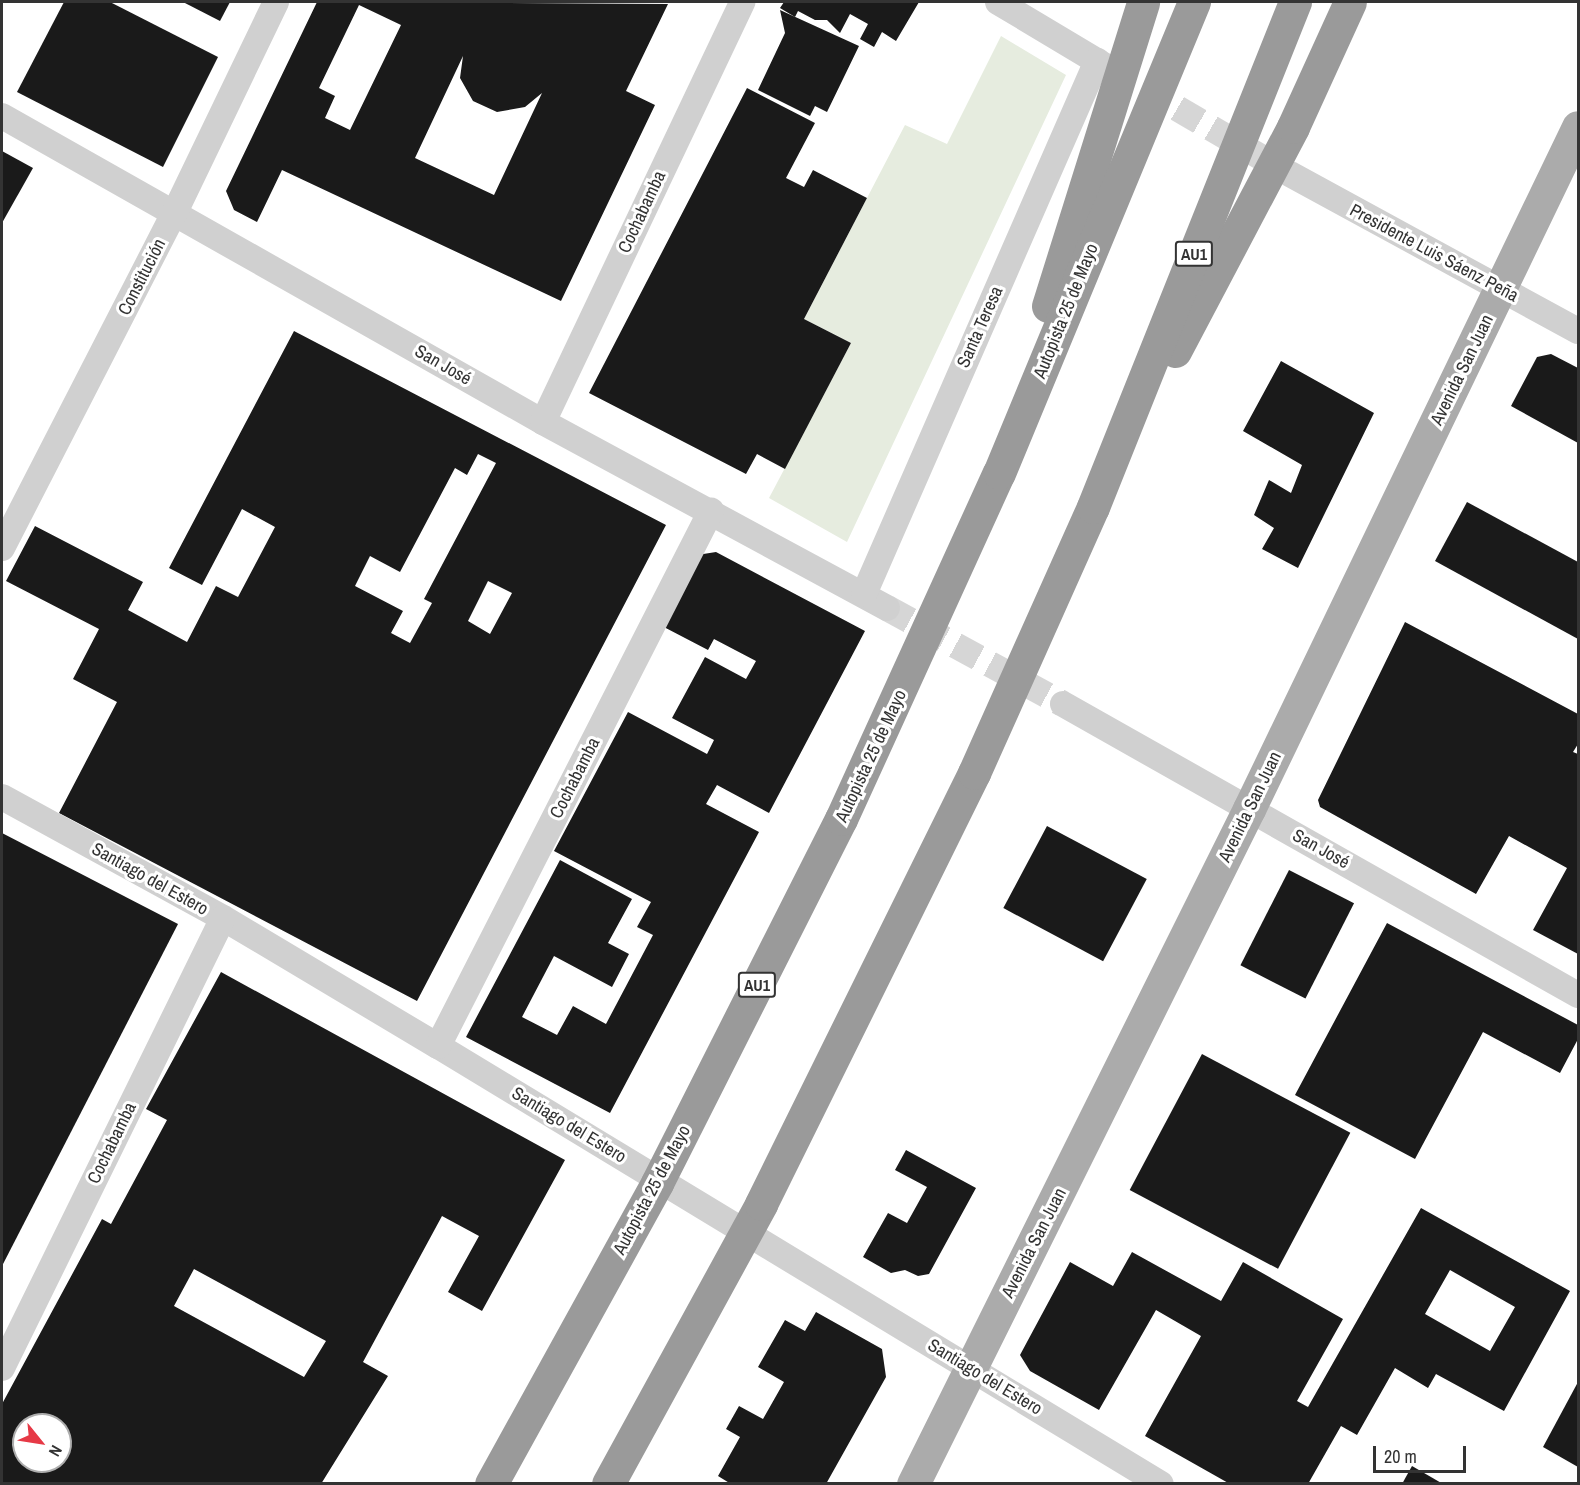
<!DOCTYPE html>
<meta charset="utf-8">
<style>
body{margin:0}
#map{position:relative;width:1580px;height:1485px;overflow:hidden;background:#fff;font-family:"Archivo Narrow",sans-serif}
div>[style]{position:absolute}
.green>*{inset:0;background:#e6ecdf}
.building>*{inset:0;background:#1a1a1a;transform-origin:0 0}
.minor-tunnel>*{height:26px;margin-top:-13px;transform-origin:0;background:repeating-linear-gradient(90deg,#d6d6d6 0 26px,transparent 0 39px)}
.minor>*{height:26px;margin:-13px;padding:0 13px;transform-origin:13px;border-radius:13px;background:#d0d0d0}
.primary>*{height:33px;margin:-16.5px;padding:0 16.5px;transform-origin:16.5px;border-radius:16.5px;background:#ababab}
.motorway-bridge>*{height:33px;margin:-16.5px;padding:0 16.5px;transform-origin:16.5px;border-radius:16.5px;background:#9a9a9a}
span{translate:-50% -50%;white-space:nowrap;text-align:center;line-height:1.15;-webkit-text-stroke:6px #fff;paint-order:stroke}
.shield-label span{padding:2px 4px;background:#fff;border:2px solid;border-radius:4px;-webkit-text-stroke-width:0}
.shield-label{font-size:16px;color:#333;font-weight:700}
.street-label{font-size:18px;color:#333}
.frame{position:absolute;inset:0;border:3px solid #333;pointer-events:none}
.north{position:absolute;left:12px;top:1413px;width:60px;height:60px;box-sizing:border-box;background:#fff;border:2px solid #adadad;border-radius:50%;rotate:120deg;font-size:16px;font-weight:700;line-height:24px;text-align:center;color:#333}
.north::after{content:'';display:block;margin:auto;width:21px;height:27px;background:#e63946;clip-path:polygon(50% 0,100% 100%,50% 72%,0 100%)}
.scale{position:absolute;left:1373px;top:1446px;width:93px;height:27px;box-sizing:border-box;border:3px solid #333;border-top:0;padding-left:8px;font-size:18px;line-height:21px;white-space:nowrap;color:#333;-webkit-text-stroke:4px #fff;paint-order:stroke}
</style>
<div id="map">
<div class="green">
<i style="clip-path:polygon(1001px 36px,1066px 75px,847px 542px,769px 498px,851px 343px,804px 319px,905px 125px,947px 144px)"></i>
</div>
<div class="building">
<i style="clip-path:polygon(64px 2px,110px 2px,218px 57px,163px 167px,17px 92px)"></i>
<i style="clip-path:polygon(183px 2px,230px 2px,220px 21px)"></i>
<i style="clip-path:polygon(evenodd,317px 2px,668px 4px,626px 91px,655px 105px,561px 301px,282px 170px,257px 222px,234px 210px,226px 191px,317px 2px,359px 5px,401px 25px,350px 130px,325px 118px,335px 96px,319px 88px,359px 5px,317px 2px,463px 56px,460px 78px,473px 101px,497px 112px,525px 107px,542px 93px,494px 195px,415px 158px,463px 56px)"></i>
<i style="clip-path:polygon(784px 2px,919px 2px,896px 41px,882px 32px,874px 47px,860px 39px,868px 24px,850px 14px,840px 33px,827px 20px,815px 20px,798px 11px,795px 17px,780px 8px)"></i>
<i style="clip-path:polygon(780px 10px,859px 46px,827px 112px,815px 106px,810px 116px,758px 90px,785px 33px)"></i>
<i style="clip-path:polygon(747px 88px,815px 123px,786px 178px,804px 187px,813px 170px,867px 198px,804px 319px,851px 343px,785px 469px,757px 454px,746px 474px,589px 393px)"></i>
<i style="clip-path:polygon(2px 151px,33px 168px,2px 223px)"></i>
<i style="clip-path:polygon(evenodd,294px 331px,666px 525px,417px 1001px,59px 813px,117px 702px,73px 679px,99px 629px,6px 581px,35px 526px,143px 582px,128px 610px,187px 642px,216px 586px,238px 597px,275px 527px,242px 509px,202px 585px,169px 568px,294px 331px,478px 454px,496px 463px,424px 599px,432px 603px,410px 643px,391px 633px,403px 611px,355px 586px,370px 556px,400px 572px,455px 468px,467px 475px,478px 454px,294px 331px,488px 581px,512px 593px,490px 634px,468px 621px,488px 581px)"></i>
<i style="clip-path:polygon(1551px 354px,1578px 368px,1578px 443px,1511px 406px,1537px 357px)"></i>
<i style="clip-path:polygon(1281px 361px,1374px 413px,1298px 568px,1262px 549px,1274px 528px,1254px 515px,1269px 480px,1291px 493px,1302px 465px,1243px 431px)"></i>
<i style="clip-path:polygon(1467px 502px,1578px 562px,1578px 639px,1435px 561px)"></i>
<i style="clip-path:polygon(716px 552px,865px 631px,769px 813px,717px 785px,706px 804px,759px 832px,610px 1113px,466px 1037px,560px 860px,632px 899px,608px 943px,629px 954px,612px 987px,554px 956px,522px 1017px,557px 1035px,573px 1006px,606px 1024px,653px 935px,637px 927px,651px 902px,554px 851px,628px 712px,707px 754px,714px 740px,672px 718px,705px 657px,746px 679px,756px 661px,714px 639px,708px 650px,660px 625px,697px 555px)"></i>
<i style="clip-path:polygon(1405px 622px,1578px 714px,1578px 744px,1573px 752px,1578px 754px,1578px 954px,1533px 930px,1567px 868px,1509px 836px,1476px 894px,1320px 807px,1318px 800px)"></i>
<i style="left:1047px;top:826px;width:113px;height:93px;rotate:28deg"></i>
<i style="clip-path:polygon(2px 833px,178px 924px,2px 1266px)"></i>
<i style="left:1289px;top:870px;width:73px;height:107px;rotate:27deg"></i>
<i style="clip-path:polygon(1387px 923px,1578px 1025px,1578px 1039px,1560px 1073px,1483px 1032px,1415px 1159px,1295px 1095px)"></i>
<i style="clip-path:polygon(evenodd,221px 972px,565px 1160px,482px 1311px,448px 1292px,479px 1236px,442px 1216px,363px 1362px,388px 1376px,321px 1484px,2px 1484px,2px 1404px,102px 1219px,111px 1224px,167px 1120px,146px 1109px,221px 972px,194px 1269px,326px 1341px,304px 1377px,174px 1306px,194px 1269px,221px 972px,24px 1425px,60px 1425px,60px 1461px,24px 1461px,24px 1425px)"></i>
<i style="left:1202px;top:1054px;width:168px;height:154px;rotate:28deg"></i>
<i style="clip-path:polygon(906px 1150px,976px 1188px,929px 1274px,918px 1276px,905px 1270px,891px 1273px,863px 1257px,888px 1213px,907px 1223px,927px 1187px,895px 1170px)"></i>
<i style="clip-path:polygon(evenodd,1421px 1208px,1570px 1291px,1504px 1411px,1436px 1374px,1428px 1388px,1395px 1368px,1357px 1435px,1341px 1426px,1308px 1484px,1230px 1484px,1145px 1436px,1201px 1336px,1156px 1310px,1099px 1410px,1030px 1371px,1020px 1355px,1070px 1262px,1113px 1286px,1132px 1252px,1221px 1301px,1243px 1262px,1343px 1319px,1297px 1401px,1308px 1407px,1421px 1208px,1450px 1270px,1515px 1307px,1490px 1351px,1425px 1314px,1450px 1270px)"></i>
<i style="clip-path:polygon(816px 1312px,882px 1349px,886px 1377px,826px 1484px,731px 1484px,718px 1476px,740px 1437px,726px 1429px,739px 1406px,763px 1419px,784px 1382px,758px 1367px,785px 1320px,805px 1331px)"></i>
<i style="clip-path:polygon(1578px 1382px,1578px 1467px,1543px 1447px)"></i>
<i style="clip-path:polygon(1412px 1466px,1443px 1484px,1402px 1484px)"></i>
</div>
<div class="minor-tunnel">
<i style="left:1110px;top:69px;width:206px;rotate:30.3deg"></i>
<i style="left:887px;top:608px;width:200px;rotate:28.6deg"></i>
</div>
<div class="minor">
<i style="left:998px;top:2px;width:131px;rotate:30.9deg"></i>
<i style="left:2px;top:116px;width:622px;rotate:29.49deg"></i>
<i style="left:543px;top:422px;width:391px;rotate:28.4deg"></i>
<i style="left:1290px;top:174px;width:328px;rotate:28.6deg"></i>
<i style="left:543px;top:422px;width:465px;rotate:-64.6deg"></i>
<i style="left:2px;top:548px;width:378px;rotate:-62.8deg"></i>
<i style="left:175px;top:212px;width:233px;rotate:-64.3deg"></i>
<i style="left:864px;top:594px;width:582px;rotate:-66.39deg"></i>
<i style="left:1063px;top:704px;width:592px;rotate:29.47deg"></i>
<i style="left:2px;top:797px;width:252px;rotate:28.7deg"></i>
<i style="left:223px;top:918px;width:250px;rotate:30.8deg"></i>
<i style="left:438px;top:1046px;width:845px;rotate:31.21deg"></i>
<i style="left:438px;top:1046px;width:601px;rotate:-62.97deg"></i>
<i style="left:2px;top:1368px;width:501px;rotate:-63.84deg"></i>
</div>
<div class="primary">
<i style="left:913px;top:1484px;width:754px;rotate:-63.54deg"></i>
<i style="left:1249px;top:809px;width:757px;rotate:-64.25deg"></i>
</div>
<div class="motorway-bridge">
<i style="left:1048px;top:306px;width:318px;rotate:-72.6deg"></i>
<i style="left:1175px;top:351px;width:253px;rotate:-62.2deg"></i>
<i style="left:1293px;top:127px;width:137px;rotate:-65.5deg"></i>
<i style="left:491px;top:1484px;width:344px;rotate:-61.1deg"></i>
<i style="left:657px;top:1183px;width:408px;rotate:-63.2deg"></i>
<i style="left:841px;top:819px;width:380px;rotate:-65.5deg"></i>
<i style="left:999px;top:473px;width:510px;rotate:-67.51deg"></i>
<i style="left:608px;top:1484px;width:319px;rotate:-61.3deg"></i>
<i style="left:761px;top:1204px;width:481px;rotate:-63.7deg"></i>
<i style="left:974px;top:773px;width:291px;rotate:-65.9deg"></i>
<i style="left:1093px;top:507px;width:544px;rotate:-68.2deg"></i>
</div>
<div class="shield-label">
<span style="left:1194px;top:254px">AU1</span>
<span style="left:757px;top:985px">AU1</span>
</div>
<div class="street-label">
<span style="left:642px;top:212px;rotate:-65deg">Cochabamba</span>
<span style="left:1434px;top:253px;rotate:28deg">Presidente Luis Sáenz Peña</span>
<span style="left:142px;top:277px;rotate:-63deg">Constitución</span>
<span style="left:1066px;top:311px;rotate:-68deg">Autopista 25 de Mayo</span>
<span style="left:980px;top:327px;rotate:-66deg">Santa Teresa</span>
<span style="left:443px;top:365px;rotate:30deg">San José</span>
<span style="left:1462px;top:370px;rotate:-64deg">Avenida San Juan</span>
<span style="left:871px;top:756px;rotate:-65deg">Autopista 25 de Mayo</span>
<span style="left:575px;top:778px;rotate:-63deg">Cochabamba</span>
<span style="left:1250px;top:807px;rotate:-64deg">Avenida San Juan</span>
<span style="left:1321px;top:849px;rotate:29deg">San José</span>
<span style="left:150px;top:879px;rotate:29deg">Santiago del Estero</span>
<span style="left:569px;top:1125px;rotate:31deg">Santiago del Estero</span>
<span style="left:112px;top:1143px;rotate:-64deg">Cochabamba</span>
<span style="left:652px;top:1190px;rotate:-62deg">Autopista 25 de Mayo</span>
<span style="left:1034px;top:1243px;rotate:-63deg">Avenida San Juan</span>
<span style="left:985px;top:1377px;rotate:31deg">Santiago del Estero</span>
</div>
<div class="frame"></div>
<div class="north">N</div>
<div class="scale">20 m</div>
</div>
